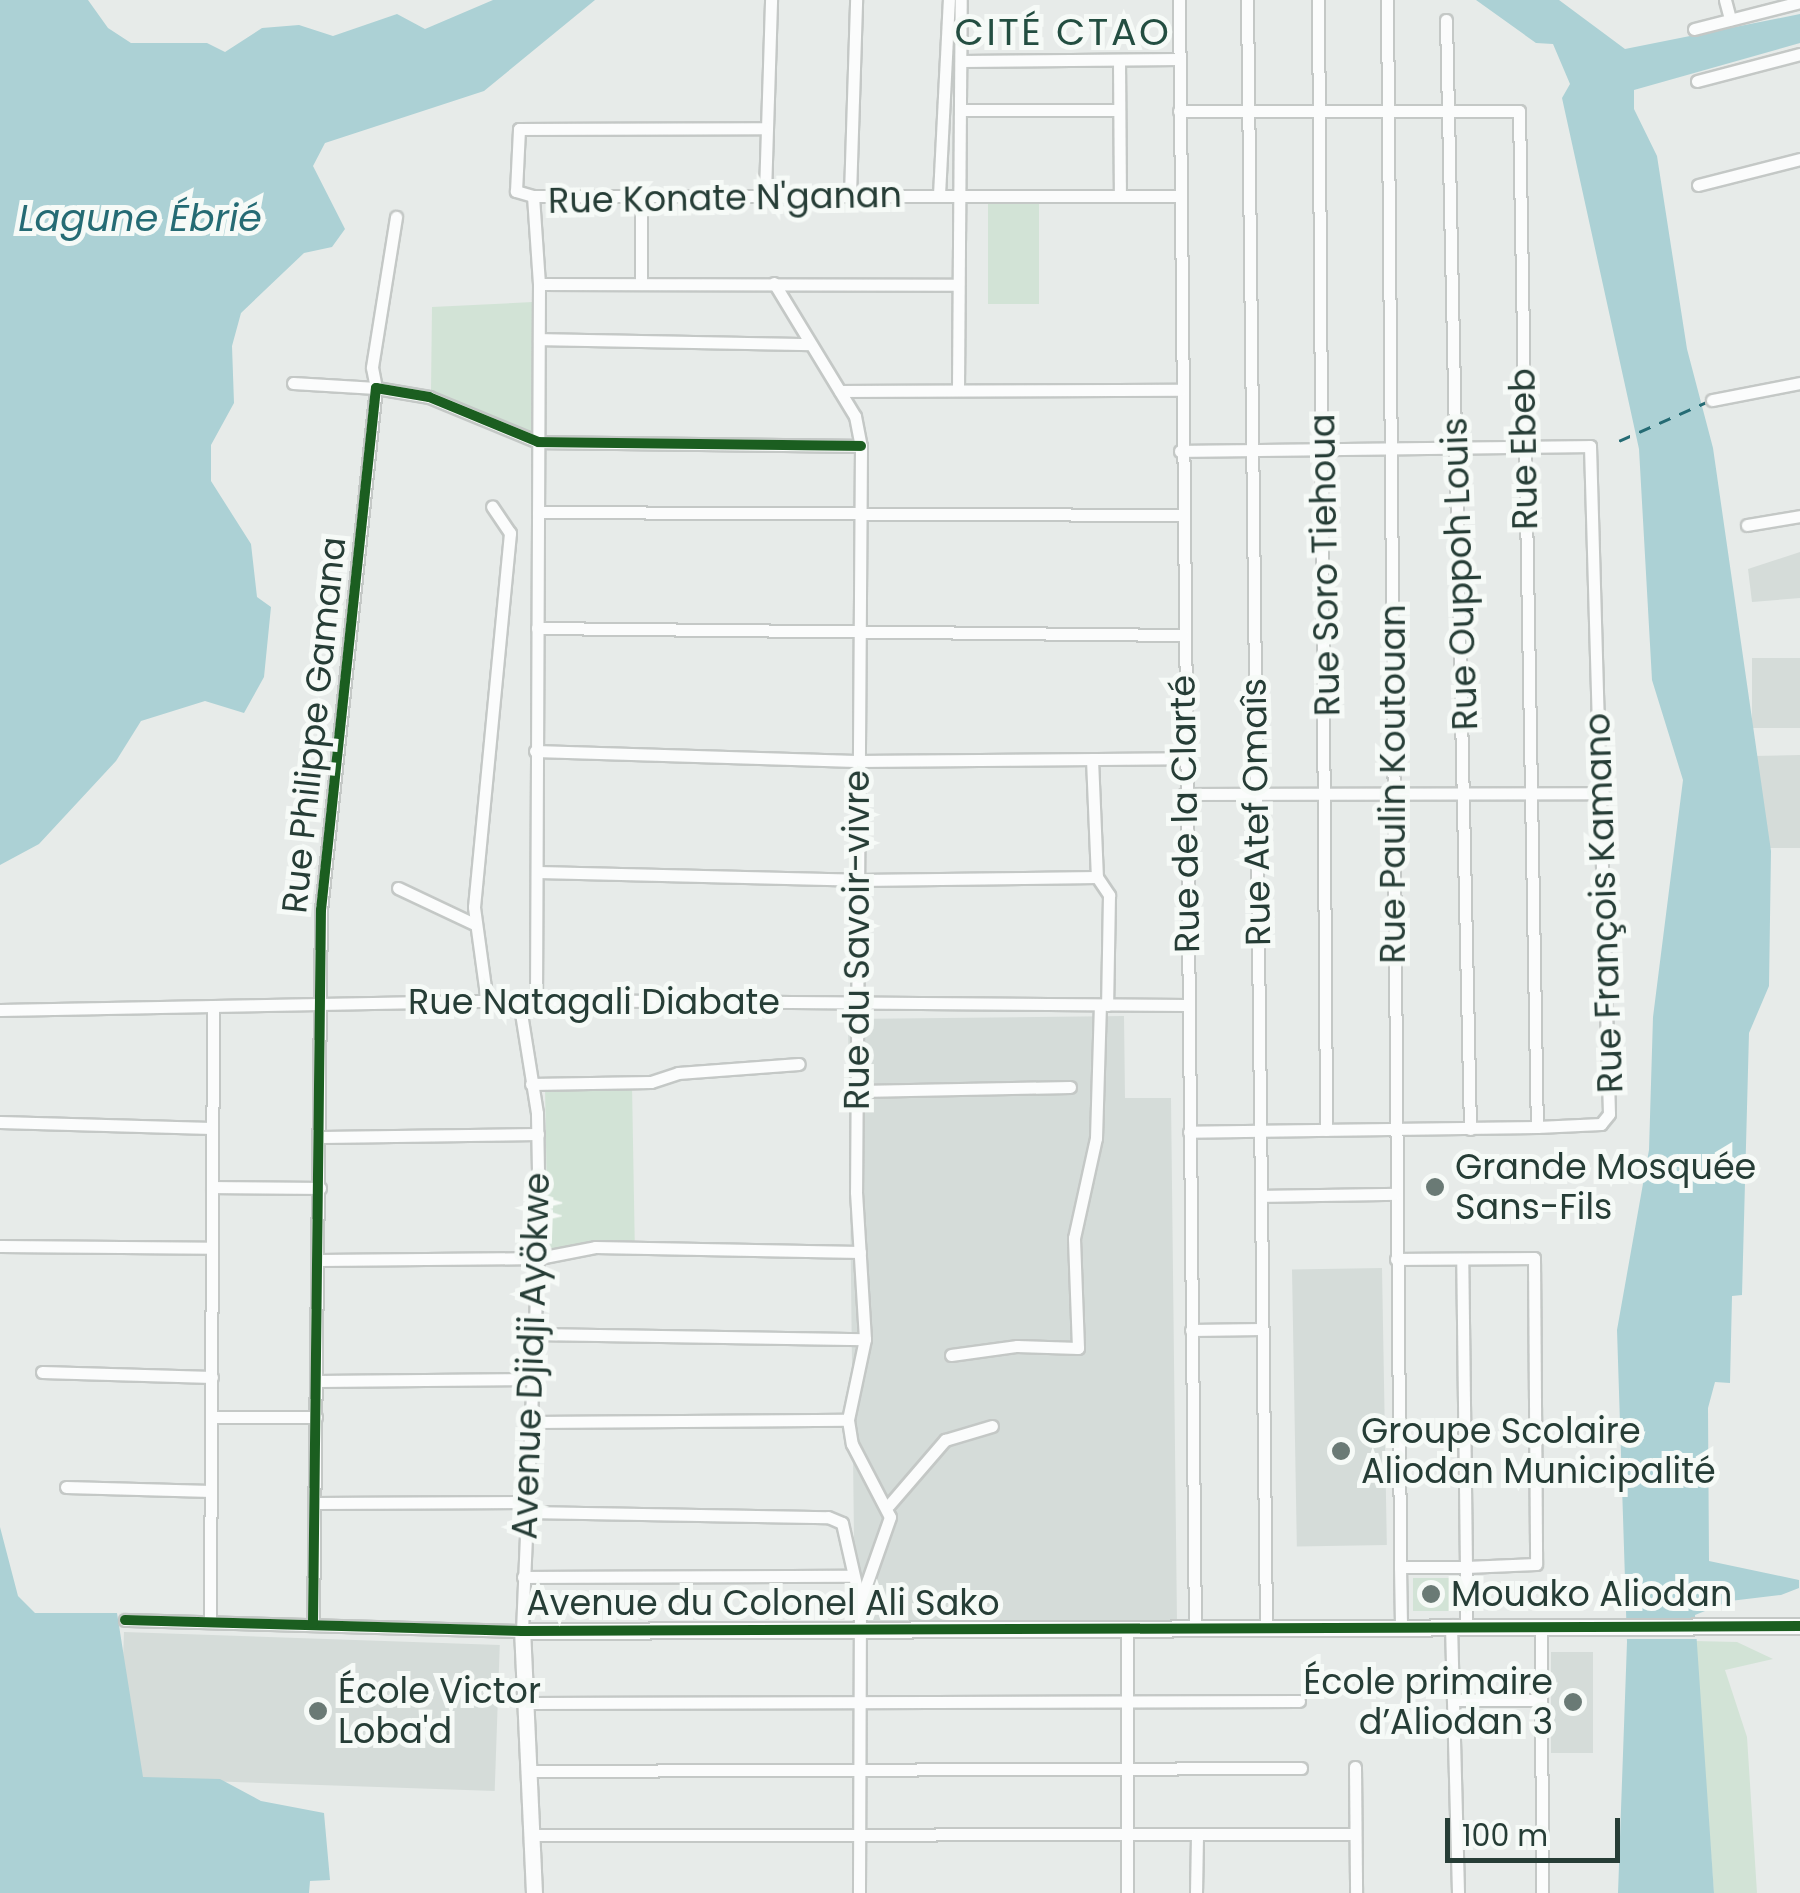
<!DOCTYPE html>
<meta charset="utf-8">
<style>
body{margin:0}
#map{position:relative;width:1800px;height:1893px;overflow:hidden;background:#e7ebe9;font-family:Poppins,sans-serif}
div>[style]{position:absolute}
.built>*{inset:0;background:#d5dcd9;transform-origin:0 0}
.green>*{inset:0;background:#d2e3d6;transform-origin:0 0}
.water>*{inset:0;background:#acd1d5}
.pier>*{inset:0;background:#e7ebe9;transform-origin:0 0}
.ferry>*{height:2.5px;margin-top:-1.25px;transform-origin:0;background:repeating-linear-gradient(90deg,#256b74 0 12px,transparent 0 22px)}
.roads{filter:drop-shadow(2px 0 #c4c8c6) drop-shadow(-2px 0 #c4c8c6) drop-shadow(0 2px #c4c8c6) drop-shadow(0 -2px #c4c8c6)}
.minor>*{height:11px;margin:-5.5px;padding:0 5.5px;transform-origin:5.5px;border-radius:5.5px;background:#fbfcfc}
.tertiary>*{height:15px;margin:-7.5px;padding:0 7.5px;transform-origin:7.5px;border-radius:7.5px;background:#fbfcfc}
.cycleway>*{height:10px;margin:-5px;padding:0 5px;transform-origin:5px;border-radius:5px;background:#1b5e20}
.dots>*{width:28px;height:28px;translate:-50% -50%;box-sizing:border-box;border:5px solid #f6faf7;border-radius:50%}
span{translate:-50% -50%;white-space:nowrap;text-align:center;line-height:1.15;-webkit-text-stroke:10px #f6faf7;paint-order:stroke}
.street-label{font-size:35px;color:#263d36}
.poi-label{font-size:35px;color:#263d36}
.left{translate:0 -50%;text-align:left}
.right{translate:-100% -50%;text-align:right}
.neighbourhood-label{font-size:38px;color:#234e41;letter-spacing:2.5px}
.water-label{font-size:38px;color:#256b74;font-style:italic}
.scale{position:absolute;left:1445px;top:1818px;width:175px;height:45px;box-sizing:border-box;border:5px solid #263d36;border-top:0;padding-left:12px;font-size:30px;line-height:35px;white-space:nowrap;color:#263d36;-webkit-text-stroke:8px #f6faf7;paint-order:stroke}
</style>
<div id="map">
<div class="built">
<i style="clip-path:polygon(1800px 552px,1800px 598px,1752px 602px,1748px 569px)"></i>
<i style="left:1752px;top:658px;width:48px;height:70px"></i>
<i style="clip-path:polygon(1800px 755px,1800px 848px,1766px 848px,1753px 756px)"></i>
<i style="clip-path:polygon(1124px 1016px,1125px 1098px,1171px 1098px,1177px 1623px,855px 1626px,848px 1019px)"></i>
<i style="left:1382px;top:1268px;width:277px;height:90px;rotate:89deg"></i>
<i style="left:124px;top:1632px;width:376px;height:146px;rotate:2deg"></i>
<i style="left:1551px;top:1652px;width:42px;height:101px"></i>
</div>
<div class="green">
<i style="left:988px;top:202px;width:51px;height:102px"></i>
<i style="clip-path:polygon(533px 302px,532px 434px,431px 391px,432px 307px)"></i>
<i style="left:632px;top:1085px;width:168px;height:87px;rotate:89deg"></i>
<i style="left:1452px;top:1578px;width:33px;height:39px;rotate:90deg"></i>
<i style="clip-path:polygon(1694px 1641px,1737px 1642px,1773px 1659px,1725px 1670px,1747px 1737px,1757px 1893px,1714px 1893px)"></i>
</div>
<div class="water">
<i style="clip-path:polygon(0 0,88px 0,108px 28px,131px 43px,207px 43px,225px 52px,262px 28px,299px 25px,333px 36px,397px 14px,425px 29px,493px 0,595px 0,484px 91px,325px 143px,313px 166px,345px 229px,332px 247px,304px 253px,241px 313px,232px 346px,234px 403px,211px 445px,211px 481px,251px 544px,257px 597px,271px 607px,264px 677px,244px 713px,205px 701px,141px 721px,116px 761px,39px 844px,0 865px)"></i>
<i style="clip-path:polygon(1476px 0,1559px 0,1625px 49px,1800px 14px,1800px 43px,1634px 90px,1634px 109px,1657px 156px,1687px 349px,1713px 448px,1771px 851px,1769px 986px,1749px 1033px,1742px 1295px,1732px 1296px,1730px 1383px,1715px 1382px,1708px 1408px,1709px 1561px,1799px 1580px,1799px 1588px,1781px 1595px,1730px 1601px,1695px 1615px,1714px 1893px,1618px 1893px,1627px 1642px,1617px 1330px,1649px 1150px,1653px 1017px,1683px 780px,1652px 680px,1639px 449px,1562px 98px,1570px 84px,1553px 44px,1536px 43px)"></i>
<i style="clip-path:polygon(0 1527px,18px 1596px,35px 1613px,117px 1613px,143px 1777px,220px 1779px,261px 1801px,324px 1813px,330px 1880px,310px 1881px,309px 1893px,0 1893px)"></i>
</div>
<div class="pier">
<i style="left:1622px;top:1622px;width:78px;height:17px"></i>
</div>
<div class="ferry">
<i style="left:1619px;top:441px;width:98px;rotate:-24deg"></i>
</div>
<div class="roads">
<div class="minor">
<i style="left:1179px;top:0;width:1629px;rotate:89.44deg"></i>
<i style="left:1247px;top:0;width:1625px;rotate:89.33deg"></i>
<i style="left:1318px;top:0;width:1130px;rotate:89.59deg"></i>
<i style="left:1387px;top:0;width:1567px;rotate:89.52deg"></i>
<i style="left:1725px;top:0;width:20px;rotate:75deg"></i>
<i style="left:1446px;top:20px;width:1109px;rotate:88.76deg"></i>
<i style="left:1694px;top:29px;width:109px;rotate:-14.3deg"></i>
<i style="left:1119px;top:60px;width:136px;rotate:89.6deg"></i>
<i style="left:962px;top:61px;width:217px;rotate:-0.5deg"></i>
<i style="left:1697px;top:81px;width:106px;rotate:-14.7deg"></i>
<i style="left:962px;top:110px;width:157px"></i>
<i style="left:1179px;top:111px;width:340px"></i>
<i style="left:1519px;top:111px;width:1016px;rotate:88.99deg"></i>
<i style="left:1698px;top:185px;width:105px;rotate:-14.3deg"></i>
<i style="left:765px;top:193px;width:193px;rotate:-88.2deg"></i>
<i style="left:641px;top:194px;width:89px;rotate:90deg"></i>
<i style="left:850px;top:195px;width:195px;rotate:-88.2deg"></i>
<i style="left:939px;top:195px;width:195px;rotate:-87.1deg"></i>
<i style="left:533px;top:196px;width:18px;rotate:-164deg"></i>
<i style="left:516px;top:191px;width:62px;rotate:-87.2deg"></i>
<i style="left:519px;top:129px;width:245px;rotate:-0.2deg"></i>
<i style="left:774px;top:283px;width:156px;rotate:58.7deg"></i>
<i style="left:855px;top:416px;width:31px;rotate:79deg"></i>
<i style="left:861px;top:446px;width:746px;rotate:90.38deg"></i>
<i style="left:856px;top:1192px;width:147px;rotate:86.5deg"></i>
<i style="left:865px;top:1339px;width:83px;rotate:101.9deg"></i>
<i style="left:848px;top:1420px;width:24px;rotate:81deg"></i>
<i style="left:852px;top:1444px;width:82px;rotate:62.5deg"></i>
<i style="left:890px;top:1517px;width:90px;rotate:109.4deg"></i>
<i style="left:539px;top:284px;width:419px;rotate:0.1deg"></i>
<i style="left:539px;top:339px;width:269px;rotate:1.1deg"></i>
<i style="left:293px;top:383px;width:83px;rotate:3.4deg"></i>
<i style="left:376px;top:388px;width:21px;rotate:-101deg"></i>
<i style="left:372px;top:367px;width:152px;rotate:-80.9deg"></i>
<i style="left:958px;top:389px;width:389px;rotate:-89.6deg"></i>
<i style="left:840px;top:391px;width:340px;rotate:-0.2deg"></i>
<i style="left:1712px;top:400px;width:90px;rotate:-10.9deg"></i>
<i style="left:1180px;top:451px;width:410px;rotate:-0.7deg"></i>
<i style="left:1590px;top:446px;width:668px;rotate:88.37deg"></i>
<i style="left:1609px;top:1114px;width:13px;rotate:129deg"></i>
<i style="left:1601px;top:1124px;width:64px;rotate:177.3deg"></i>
<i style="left:1537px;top:1127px;width:348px;rotate:179.2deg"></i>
<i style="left:538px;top:512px;width:643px;rotate:0.27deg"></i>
<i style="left:1747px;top:525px;width:54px;rotate:-9.6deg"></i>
<i style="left:537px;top:628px;width:646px;rotate:0.62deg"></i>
<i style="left:535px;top:751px;width:321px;rotate:1.8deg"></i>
<i style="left:856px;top:761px;width:328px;rotate:-0.5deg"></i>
<i style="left:1092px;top:759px;width:118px;rotate:87.6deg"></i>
<i style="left:1097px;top:877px;width:22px;rotate:56deg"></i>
<i style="left:1109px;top:895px;width:110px;rotate:91deg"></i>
<i style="left:1184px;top:794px;width:419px;rotate:-0.1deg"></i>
<i style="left:538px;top:872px;width:320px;rotate:1.4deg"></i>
<i style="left:858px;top:880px;width:239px;rotate:-0.7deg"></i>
<i style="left:398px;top:888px;width:84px;rotate:25.3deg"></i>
<i style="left:536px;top:1000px;width:716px;rotate:-89.76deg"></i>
<i style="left:539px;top:284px;width:88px;rotate:-93.9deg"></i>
<i style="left:533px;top:196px;width:644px"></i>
<i style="left:487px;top:1002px;width:96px;rotate:-97.8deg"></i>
<i style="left:474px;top:907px;width:376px;rotate:-84.5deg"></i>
<i style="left:510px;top:533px;width:32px;rotate:-124deg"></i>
<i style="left:0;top:1010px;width:536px;rotate:-1.07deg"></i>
<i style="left:536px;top:1000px;width:651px;rotate:0.44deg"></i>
<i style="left:531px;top:1084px;width:120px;rotate:-1deg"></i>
<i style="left:651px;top:1082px;width:28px;rotate:-18deg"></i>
<i style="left:678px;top:1073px;width:121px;rotate:-4.3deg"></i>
<i style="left:859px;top:1091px;width:211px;rotate:-1.1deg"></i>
<i style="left:0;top:1122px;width:211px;rotate:1.6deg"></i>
<i style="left:321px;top:1137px;width:217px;rotate:-0.8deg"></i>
<i style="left:212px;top:1187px;width:108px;rotate:0.5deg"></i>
<i style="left:1261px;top:1196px;width:134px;rotate:-0.9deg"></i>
<i style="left:0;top:1246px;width:212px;rotate:0.5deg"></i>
<i style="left:1396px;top:1259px;width:138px;rotate:-0.4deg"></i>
<i style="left:1534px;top:1258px;width:306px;rotate:89.6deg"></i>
<i style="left:1536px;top:1564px;width:70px;rotate:177.5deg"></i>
<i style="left:1466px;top:1567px;width:308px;rotate:-90.7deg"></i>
<i style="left:319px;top:1260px;width:220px;rotate:-0.5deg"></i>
<i style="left:539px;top:1258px;width:57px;rotate:-11.1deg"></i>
<i style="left:595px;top:1247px;width:265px;rotate:1.1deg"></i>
<i style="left:1191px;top:1330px;width:71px;rotate:-0.8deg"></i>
<i style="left:535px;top:1334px;width:330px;rotate:0.9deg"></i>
<i style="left:951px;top:1355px;width:67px;rotate:-7.8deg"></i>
<i style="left:1017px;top:1346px;width:61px;rotate:1.9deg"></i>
<i style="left:1078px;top:1348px;width:110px;rotate:-92.1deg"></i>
<i style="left:1074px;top:1238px;width:102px;rotate:-77.6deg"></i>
<i style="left:1096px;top:1138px;width:133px;rotate:-88.3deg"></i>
<i style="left:42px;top:1372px;width:170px;rotate:1.7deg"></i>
<i style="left:317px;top:1381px;width:216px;rotate:-0.5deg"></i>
<i style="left:213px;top:1417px;width:103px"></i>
<i style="left:531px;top:1422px;width:317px;rotate:-0.4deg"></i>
<i style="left:66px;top:1487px;width:145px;rotate:1.6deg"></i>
<i style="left:315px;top:1503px;width:212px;rotate:-0.3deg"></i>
<i style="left:889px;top:1505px;width:86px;rotate:-49.3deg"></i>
<i style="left:945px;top:1440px;width:49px;rotate:-16.6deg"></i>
<i style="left:527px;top:1512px;width:301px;rotate:1deg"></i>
<i style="left:828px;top:1517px;width:15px;rotate:23deg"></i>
<i style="left:842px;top:1523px;width:81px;rotate:77.2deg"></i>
<i style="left:860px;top:1602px;width:291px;rotate:90.2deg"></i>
<i style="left:523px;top:1577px;width:327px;rotate:-0.2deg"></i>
<i style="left:125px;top:1620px;width:397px;rotate:1.6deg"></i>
<i style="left:522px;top:1631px;width:402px;rotate:-87.6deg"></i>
<i style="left:539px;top:1229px;width:116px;rotate:-91deg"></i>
<i style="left:537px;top:1113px;width:113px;rotate:-99.1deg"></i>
<i style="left:210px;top:1621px;width:615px;rotate:-89.72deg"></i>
<i style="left:313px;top:1623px;width:713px;rotate:-89.36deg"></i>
<i style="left:321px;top:910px;width:525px;rotate:-83.99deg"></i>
<i style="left:376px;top:388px;width:54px;rotate:9.6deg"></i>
<i style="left:429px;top:397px;width:118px;rotate:22.4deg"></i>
<i style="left:538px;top:442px;width:323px;rotate:0.7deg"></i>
<i style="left:1401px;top:1624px;width:57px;rotate:-91deg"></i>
<i style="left:1400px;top:1567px;width:66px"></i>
<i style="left:1466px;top:1567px;width:57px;rotate:90deg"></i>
<i style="left:1451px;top:1625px;width:268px;rotate:88.5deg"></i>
<i style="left:1541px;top:1628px;width:265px;rotate:89.8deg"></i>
<i style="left:1453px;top:1700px;width:88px"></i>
<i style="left:527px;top:1703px;width:772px;rotate:-0.15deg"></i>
<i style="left:1355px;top:1767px;width:126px;rotate:89.5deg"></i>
<i style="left:529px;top:1771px;width:772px;rotate:-0.22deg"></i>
<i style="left:532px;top:1835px;width:823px;rotate:-0.07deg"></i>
<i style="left:1127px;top:1893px;width:262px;rotate:-90deg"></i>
<i style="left:1196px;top:1893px;width:57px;rotate:-89deg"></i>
</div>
<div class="tertiary">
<i style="left:534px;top:1893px;width:262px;rotate:-92.6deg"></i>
<i style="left:522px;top:1631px;width:1278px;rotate:-0.22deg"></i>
</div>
</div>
<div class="cycleway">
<i style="left:125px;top:1620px;width:397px;rotate:1.6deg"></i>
<i style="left:522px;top:1631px;width:1278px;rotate:-0.22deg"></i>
<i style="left:313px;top:1623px;width:713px;rotate:-89.36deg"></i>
<i style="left:321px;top:910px;width:525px;rotate:-83.99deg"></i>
<i style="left:376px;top:388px;width:54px;rotate:9.6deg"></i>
<i style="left:429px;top:397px;width:118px;rotate:22.4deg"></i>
<i style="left:538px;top:442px;width:323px;rotate:0.7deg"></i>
</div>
<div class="dots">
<i style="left:1435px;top:1187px;background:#6a7a75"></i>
<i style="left:1341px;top:1451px;background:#6a7a75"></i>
<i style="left:1431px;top:1594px;background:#6a7a75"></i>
<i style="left:1573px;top:1702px;background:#6a7a75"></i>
<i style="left:318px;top:1711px;background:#6a7a75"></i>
</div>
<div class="street-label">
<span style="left:725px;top:198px;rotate:-1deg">Rue Konate N'ganan</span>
<span style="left:1524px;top:449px;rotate:-91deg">Rue Ebeb</span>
<span style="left:1325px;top:565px;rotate:-91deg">Rue Soro Tiehoua</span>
<span style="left:1460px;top:574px;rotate:-92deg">Rue Ouppoh Louis</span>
<span style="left:314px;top:725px;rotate:-84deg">Rue Philippe Gamana</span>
<span style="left:1393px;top:784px;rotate:-90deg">Rue Paulin Koutouan</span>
<span style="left:1256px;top:812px;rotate:-91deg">Rue Atef Omaîs</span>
<span style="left:1185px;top:814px;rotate:-91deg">Rue de la Clarté</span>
<span style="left:1604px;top:903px;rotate:-92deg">Rue François Kamano</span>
<span style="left:857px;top:940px;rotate:-90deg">Rue du Savoir-vivre</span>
<span style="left:594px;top:1002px">Rue Natagali Diabate</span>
<span style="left:531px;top:1356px;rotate:-88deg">Avenue Djidji Ayökwe</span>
<span style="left:763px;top:1603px">Avenue du Colonel Ali Sako</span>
</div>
<div class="poi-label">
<span class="left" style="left:1455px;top:1187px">Grande Mosquée<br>Sans-Fils</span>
<span class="left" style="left:1361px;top:1451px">Groupe Scolaire<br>Aliodan Municipalité</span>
<span class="left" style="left:1451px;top:1594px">Mouako Aliodan</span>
<span class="right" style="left:1553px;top:1702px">École primaire<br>d’Aliodan 3</span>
<span class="left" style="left:338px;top:1711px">École Victor<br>Loba'd</span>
</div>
<div class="neighbourhood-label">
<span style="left:1063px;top:32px">CITÉ CTAO</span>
</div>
<div class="water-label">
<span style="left:140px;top:218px">Lagune Ébrié</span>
</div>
<div class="scale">100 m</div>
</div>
